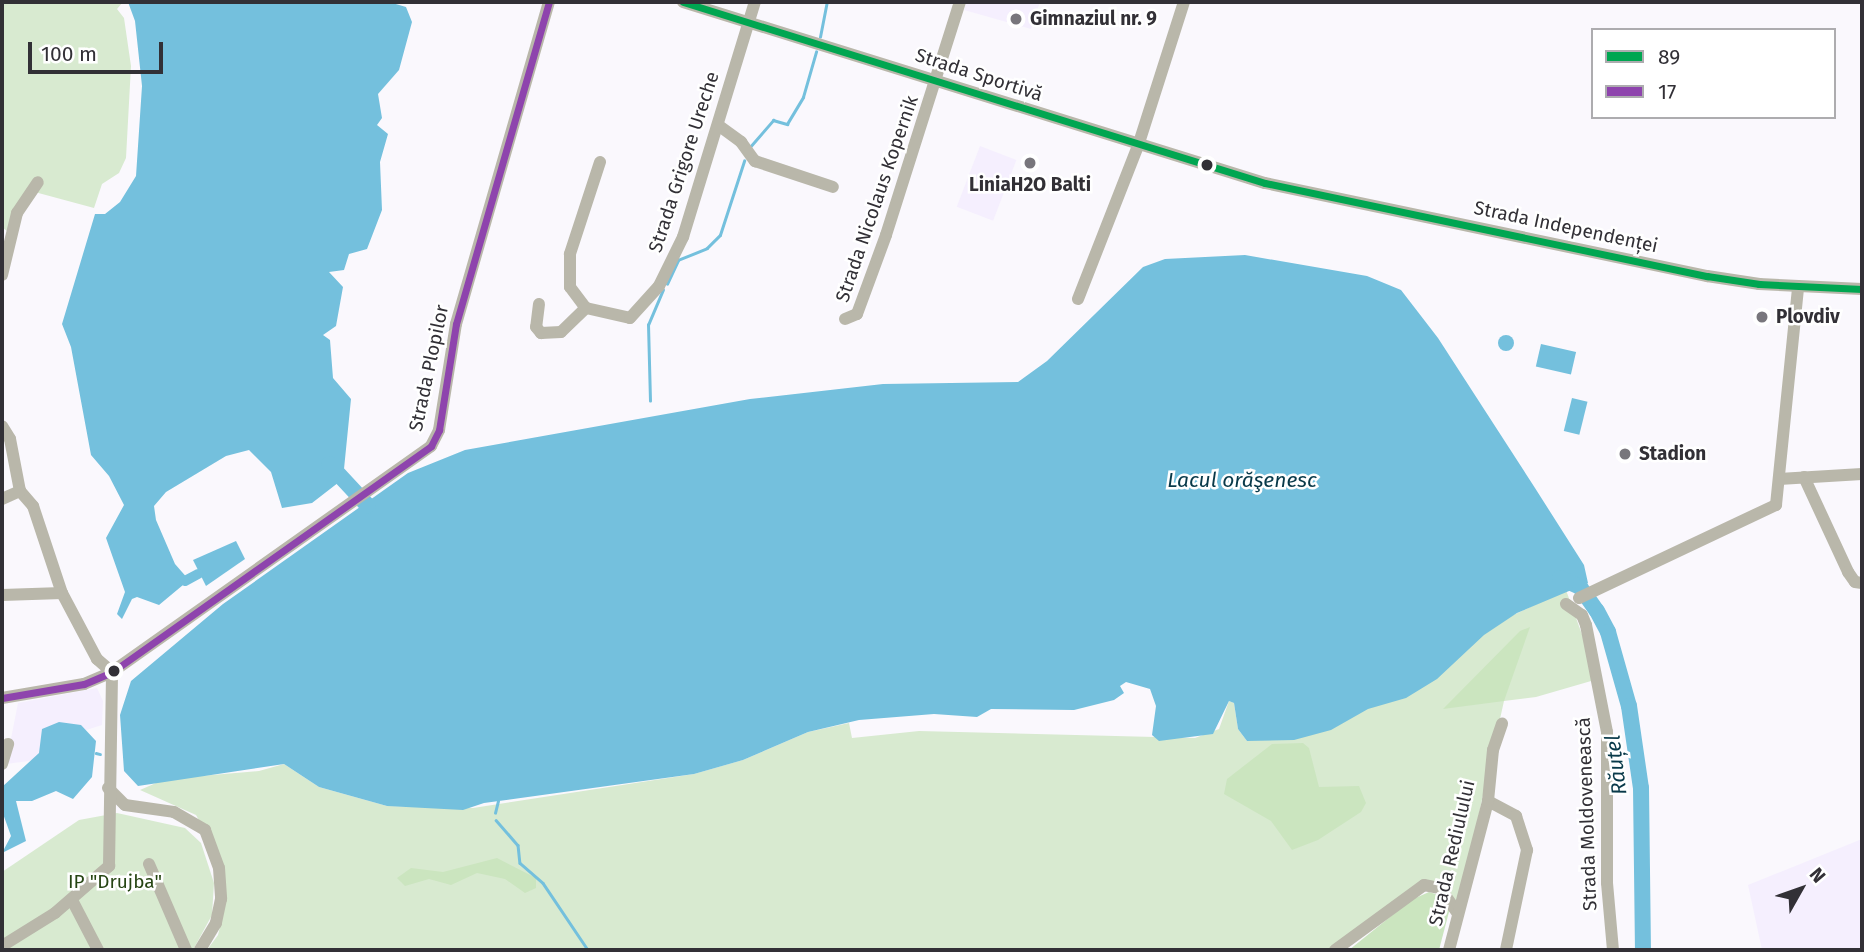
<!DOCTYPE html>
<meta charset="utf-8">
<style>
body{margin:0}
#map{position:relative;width:1864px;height:952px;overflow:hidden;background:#faf8fd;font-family:"Fira Sans",sans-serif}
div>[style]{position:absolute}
.built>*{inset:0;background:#f5effe;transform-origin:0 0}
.green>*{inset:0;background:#d8ead0}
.forest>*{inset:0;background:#cbe5bf}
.water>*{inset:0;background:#74c0dd;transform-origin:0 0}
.round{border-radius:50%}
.stream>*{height:2.5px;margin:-1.25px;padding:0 1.25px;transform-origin:1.25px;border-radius:1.25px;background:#74c0dd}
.canal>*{height:10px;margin:-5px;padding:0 5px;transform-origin:5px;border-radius:5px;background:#74c0dd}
.river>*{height:16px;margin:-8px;padding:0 8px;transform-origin:8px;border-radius:8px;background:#74c0dd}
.minor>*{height:12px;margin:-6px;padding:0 6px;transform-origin:6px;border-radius:6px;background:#b9b7aa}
.bus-1>*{height:7px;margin:-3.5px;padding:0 3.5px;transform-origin:3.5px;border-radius:3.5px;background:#00a651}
.bus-2>*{height:7px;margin:-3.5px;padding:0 3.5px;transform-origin:3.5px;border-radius:3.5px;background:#8e44ad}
.dots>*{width:19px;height:19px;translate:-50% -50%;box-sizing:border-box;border:4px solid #fff;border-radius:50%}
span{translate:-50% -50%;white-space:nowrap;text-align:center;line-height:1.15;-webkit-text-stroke:5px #fff;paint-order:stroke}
.poi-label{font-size:19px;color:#323036;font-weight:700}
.left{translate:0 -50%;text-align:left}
.street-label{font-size:19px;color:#323036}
.park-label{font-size:19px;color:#264513}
.water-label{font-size:21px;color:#083949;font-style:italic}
.frame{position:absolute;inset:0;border:4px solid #323036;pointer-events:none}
.legend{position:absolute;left:1591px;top:28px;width:245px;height:91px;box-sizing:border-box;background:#fff;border:2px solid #adacaf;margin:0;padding:9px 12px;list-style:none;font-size:21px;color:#323036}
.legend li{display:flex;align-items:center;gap:14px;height:35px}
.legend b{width:35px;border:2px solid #adacaf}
.north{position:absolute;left:1766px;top:854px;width:70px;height:70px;-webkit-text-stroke:5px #fff;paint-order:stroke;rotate:50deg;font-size:19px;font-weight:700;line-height:28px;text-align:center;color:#323036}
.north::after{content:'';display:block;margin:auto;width:24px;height:32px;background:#323036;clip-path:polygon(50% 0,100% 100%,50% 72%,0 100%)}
.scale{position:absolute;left:28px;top:42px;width:135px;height:32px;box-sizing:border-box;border:4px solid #323036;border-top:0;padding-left:9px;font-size:21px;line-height:24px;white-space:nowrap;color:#323036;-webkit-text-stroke:5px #fff;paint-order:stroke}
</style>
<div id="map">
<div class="built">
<i style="clip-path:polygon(966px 2px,1040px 2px,1031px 29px,964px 10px)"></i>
<i style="left:980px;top:146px;width:39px;height:65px;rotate:21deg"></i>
<i style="clip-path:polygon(97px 688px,103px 701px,102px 725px,80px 732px,52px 758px,6px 764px,18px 703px)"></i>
<i style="clip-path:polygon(1862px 839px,1862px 950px,1762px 950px,1748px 885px)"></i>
</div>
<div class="green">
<i style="clip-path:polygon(2px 2px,123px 2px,117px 9px,124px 18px,131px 66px,126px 158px,119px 173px,102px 184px,94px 208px,31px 191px,12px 235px,2px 227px)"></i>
<i style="clip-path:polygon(1566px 590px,1598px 679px,1536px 697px,1504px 701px,1457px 912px,1431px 884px,1336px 950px,207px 950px,218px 935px,225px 906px,222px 861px,196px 815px,140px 790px,165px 779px,259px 771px,284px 764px,319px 787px,387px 806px,473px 808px,694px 774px,743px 760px,808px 732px,849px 723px,852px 738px,919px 731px,1195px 738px,1219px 729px,1229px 701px,1234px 703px,1238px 729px,1247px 741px)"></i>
<i style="clip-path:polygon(117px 813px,185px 828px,201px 843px,214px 883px,212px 915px,193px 950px,2px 950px,2px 872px,79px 820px)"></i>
</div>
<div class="forest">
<i style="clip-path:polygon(1530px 627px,1504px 701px,1443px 709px,1520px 631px)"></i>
<i style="clip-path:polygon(1303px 743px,1309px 748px,1319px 787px,1359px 786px,1366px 803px,1361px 812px,1318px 840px,1292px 850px,1271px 821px,1224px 794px,1227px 779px,1272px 744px)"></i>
<i style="clip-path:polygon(497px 858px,536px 878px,536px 888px,525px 893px,505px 879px,477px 873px,451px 885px,429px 879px,405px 886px,397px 878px,411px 868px,443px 872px)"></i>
<i style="clip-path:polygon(1429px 892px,1442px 896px,1450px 908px,1439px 950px,1349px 950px,1411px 900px)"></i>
</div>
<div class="water">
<i style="clip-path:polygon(128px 2px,389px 2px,406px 7px,412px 22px,399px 70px,378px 94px,382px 118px,377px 125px,388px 134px,380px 162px,382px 210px,367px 249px,349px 254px,344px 270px,329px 272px,343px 287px,336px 326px,323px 335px,330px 340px,333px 378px,351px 399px,343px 479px,312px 503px,282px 508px,271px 472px,249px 450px,226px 456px,166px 492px,154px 506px,156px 520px,175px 564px,189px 580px,159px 605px,137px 597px,132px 599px,122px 619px,117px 614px,125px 592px,106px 538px,124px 505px,109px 476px,91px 455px,71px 347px,62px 324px,95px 214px,105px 214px,120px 202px,136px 176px,142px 86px,135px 21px)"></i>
<i style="clip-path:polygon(1245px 255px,1367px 276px,1401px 290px,1438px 338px,1535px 488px,1584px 565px,1588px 583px,1517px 613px,1484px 635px,1437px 679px,1406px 698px,1368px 709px,1331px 730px,1294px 740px,1247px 741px,1238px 729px,1234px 703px,1229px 701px,1213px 734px,1159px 741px,1152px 735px,1156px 706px,1150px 689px,1126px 682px,1120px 686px,1124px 693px,1114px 700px,1074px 710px,991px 709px,977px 717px,934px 714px,859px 720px,808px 732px,743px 760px,694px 774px,484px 803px,463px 810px,387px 806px,319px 787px,284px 764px,138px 786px,124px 771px,120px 715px,131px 681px,223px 604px,408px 473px,465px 450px,750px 399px,883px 384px,1018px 382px,1047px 361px,1143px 267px,1165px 259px)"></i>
<i class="round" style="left:1498px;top:335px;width:16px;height:16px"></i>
<i style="left:1541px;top:344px;width:36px;height:23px;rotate:13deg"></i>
<i style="left:1572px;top:398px;width:16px;height:34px;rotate:14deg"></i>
<i style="clip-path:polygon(236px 541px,245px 559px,206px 586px,193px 560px)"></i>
<i style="clip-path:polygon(59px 722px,81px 725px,96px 741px,92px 777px,73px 799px,56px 791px,32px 801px,16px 801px,26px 841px,2px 853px,11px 836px,2px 811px,2px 787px,39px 753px,42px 729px)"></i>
</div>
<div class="stream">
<i style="left:820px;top:37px;width:36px;rotate:-79deg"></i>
<i style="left:749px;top:148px;width:37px;rotate:-49deg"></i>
<i style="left:773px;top:120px;width:15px;rotate:16deg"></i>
<i style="left:787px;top:124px;width:31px;rotate:-59deg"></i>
<i style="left:803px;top:97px;width:47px;rotate:-73.9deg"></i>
<i style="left:667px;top:284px;width:26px;rotate:-65deg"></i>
<i style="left:678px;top:260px;width:31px;rotate:-22deg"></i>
<i style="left:707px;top:248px;width:18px;rotate:-45deg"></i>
<i style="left:720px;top:235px;width:78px;rotate:-72deg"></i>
<i style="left:650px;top:401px;width:76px;rotate:-91.5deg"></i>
<i style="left:648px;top:325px;width:38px;rotate:-67deg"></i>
<i style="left:96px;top:753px;width:4px;rotate:14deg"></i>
<i style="left:495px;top:813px;width:12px;rotate:-76deg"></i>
<i style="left:496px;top:820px;width:33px;rotate:49deg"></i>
<i style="left:518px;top:845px;width:18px;rotate:84deg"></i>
<i style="left:520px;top:863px;width:30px;rotate:41deg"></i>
<i style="left:543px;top:883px;width:81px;rotate:56.1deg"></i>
</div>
<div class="canal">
<i style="left:185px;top:581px;width:15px;rotate:-28deg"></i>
</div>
<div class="river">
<i style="left:329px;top:464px;width:57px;rotate:47.1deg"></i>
<i style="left:1560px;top:578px;width:22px;rotate:24deg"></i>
<i style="left:1580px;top:587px;width:29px;rotate:55deg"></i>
<i style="left:1597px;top:611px;width:24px;rotate:62deg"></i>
<i style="left:1608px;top:632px;width:77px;rotate:74.2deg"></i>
<i style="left:1629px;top:706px;width:83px;rotate:81.7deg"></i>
<i style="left:1641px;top:788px;width:162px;rotate:89.3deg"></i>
</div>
<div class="minor">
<i style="left:683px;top:2px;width:609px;rotate:17.28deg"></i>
<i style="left:1265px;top:183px;width:452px;rotate:11.9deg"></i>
<i style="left:1707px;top:276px;width:53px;rotate:8.7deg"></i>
<i style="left:1759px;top:284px;width:103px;rotate:2.8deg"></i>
<i style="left:718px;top:125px;width:29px;rotate:36deg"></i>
<i style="left:741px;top:142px;width:24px;rotate:54deg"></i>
<i style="left:755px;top:161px;width:82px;rotate:18.4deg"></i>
<i style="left:600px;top:162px;width:97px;rotate:108.1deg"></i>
<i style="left:570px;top:254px;width:33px;rotate:90deg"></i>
<i style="left:570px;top:287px;width:26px;rotate:53deg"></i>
<i style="left:586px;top:308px;width:45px;rotate:12.8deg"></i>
<i style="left:630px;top:318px;width:43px;rotate:-47.8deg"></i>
<i style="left:659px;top:286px;width:55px;rotate:-63.9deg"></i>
<i style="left:683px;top:237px;width:246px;rotate:-73deg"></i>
<i style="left:2px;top:275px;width:64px;rotate:-76.4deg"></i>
<i style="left:17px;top:213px;width:37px;rotate:-56deg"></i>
<i style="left:1078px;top:299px;width:164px;rotate:-68.6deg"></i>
<i style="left:1138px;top:146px;width:151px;rotate:-72.3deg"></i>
<i style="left:539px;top:304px;width:23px;rotate:97deg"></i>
<i style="left:536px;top:327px;width:8px;rotate:50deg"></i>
<i style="left:541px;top:333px;width:20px;rotate:-3deg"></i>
<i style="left:561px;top:332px;width:35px;rotate:-44deg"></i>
<i style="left:845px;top:319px;width:13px;rotate:-23deg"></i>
<i style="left:857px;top:314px;width:84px;rotate:-69.8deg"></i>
<i style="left:886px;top:235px;width:244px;rotate:-72.4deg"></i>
<i style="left:2px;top:426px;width:15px;rotate:58deg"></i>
<i style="left:10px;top:439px;width:53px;rotate:79.1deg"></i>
<i style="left:20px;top:491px;width:20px;rotate:49deg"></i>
<i style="left:33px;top:506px;width:92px;rotate:71.6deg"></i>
<i style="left:62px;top:593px;width:75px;rotate:62.1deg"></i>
<i style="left:97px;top:659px;width:20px;rotate:41deg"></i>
<i style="left:1804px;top:477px;width:105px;rotate:65.1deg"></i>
<i style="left:1848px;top:572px;width:12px;rotate:55deg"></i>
<i style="left:1855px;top:582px;width:7px;rotate:8deg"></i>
<i style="left:1779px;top:479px;width:83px;rotate:-3.4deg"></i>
<i style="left:2px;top:499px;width:20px;rotate:-24deg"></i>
<i style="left:2px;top:595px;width:60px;rotate:-1.9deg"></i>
<i style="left:1579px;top:598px;width:218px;rotate:-25.3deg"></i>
<i style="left:1776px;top:505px;width:219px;rotate:-84.2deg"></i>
<i style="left:1566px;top:604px;width:19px;rotate:35deg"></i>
<i style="left:1582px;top:615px;width:11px;rotate:68deg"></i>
<i style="left:1586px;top:625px;width:109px;rotate:78.9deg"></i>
<i style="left:1607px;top:732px;width:151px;rotate:90deg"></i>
<i style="left:1607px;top:883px;width:67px;rotate:84.9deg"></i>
<i style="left:2px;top:698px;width:83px;rotate:-9.7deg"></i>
<i style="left:84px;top:684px;width:30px;rotate:-23deg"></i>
<i style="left:112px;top:672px;width:391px;rotate:-35.3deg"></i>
<i style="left:431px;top:446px;width:18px;rotate:-63deg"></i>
<i style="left:439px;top:430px;width:107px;rotate:-80.9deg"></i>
<i style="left:456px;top:324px;width:335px;rotate:-73.9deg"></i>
<i style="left:2px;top:764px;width:21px;rotate:-73deg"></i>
<i style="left:108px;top:788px;width:24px;rotate:45deg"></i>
<i style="left:125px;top:805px;width:49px;rotate:8.1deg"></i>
<i style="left:174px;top:812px;width:36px;rotate:30deg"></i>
<i style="left:205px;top:830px;width:40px;rotate:69.8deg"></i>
<i style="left:219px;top:868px;width:31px;rotate:86deg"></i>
<i style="left:221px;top:899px;width:25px;rotate:102deg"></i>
<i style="left:216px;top:923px;width:31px;rotate:121deg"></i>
<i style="left:1488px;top:801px;width:32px;rotate:28deg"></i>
<i style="left:1516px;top:816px;width:36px;rotate:72deg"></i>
<i style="left:1527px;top:850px;width:102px;rotate:101.9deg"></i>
<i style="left:149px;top:864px;width:94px;rotate:66.7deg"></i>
<i style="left:72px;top:900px;width:56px;rotate:62.5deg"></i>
<i style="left:2px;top:946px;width:62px;rotate:-31.9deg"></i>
<i style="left:55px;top:913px;width:72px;rotate:-41deg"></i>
<i style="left:109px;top:866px;width:194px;rotate:-89.1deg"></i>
<i style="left:1335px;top:950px;width:110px;rotate:-36.1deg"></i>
<i style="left:1424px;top:885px;width:16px;rotate:11deg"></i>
<i style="left:1440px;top:888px;width:29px;rotate:55deg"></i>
<i style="left:1449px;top:950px;width:154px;rotate:-75.3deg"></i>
<i style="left:1488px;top:801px;width:51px;rotate:-84.4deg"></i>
<i style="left:1493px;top:750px;width:28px;rotate:-71deg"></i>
</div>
<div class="bus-1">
<i style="left:683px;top:2px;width:609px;rotate:17.28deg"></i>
<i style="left:1265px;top:183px;width:452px;rotate:11.9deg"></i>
<i style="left:1707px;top:276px;width:53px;rotate:8.7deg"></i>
<i style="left:1759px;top:284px;width:103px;rotate:2.8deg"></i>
</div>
<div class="bus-2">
<i style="left:2px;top:698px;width:83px;rotate:-9.7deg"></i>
<i style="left:84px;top:684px;width:30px;rotate:-23deg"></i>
<i style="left:112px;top:672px;width:391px;rotate:-35.3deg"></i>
<i style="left:431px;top:446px;width:18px;rotate:-63deg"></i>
<i style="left:439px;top:430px;width:107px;rotate:-80.9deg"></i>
<i style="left:456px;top:324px;width:335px;rotate:-73.9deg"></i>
</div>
<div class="dots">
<i style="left:1016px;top:19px;background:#78767c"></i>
<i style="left:1030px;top:163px;background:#78767c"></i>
<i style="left:1207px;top:165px;background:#323036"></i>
<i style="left:1762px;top:317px;background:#78767c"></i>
<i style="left:1625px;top:454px;background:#78767c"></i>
<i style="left:114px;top:671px;background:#323036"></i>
</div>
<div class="poi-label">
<span class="left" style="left:1030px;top:19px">Gimnaziul nr. 9</span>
<span style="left:1030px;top:185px">LiniaH2O Balti</span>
<span class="left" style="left:1776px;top:317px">Plovdiv</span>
<span class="left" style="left:1639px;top:454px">Stadion</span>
</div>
<div class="street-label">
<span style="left:979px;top:75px;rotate:18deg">Strada Sportivă</span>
<span style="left:684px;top:162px;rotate:-72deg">Strada Grigore Ureche</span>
<span style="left:877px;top:199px;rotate:-71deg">Strada Nicolaus Kopernik</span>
<span style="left:1566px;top:227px;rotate:12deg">Strada Independenței</span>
<span style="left:429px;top:368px;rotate:-78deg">Strada Plopilor</span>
<span style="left:1587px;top:814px;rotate:-92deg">Strada Moldovenească</span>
<span style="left:1452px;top:853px;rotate:-77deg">Strada Rediulului</span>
</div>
<div class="park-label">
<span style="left:115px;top:882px">IP "Drujba"</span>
</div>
<div class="water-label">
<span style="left:1242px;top:480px">Lacul orăşenesc</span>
<span style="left:1616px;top:765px;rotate:-97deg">Răuțel</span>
</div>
<div class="frame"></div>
<ul class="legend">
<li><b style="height:9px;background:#00a651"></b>89</li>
<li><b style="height:9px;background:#8e44ad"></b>17</li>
</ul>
<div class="north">N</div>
<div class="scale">100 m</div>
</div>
